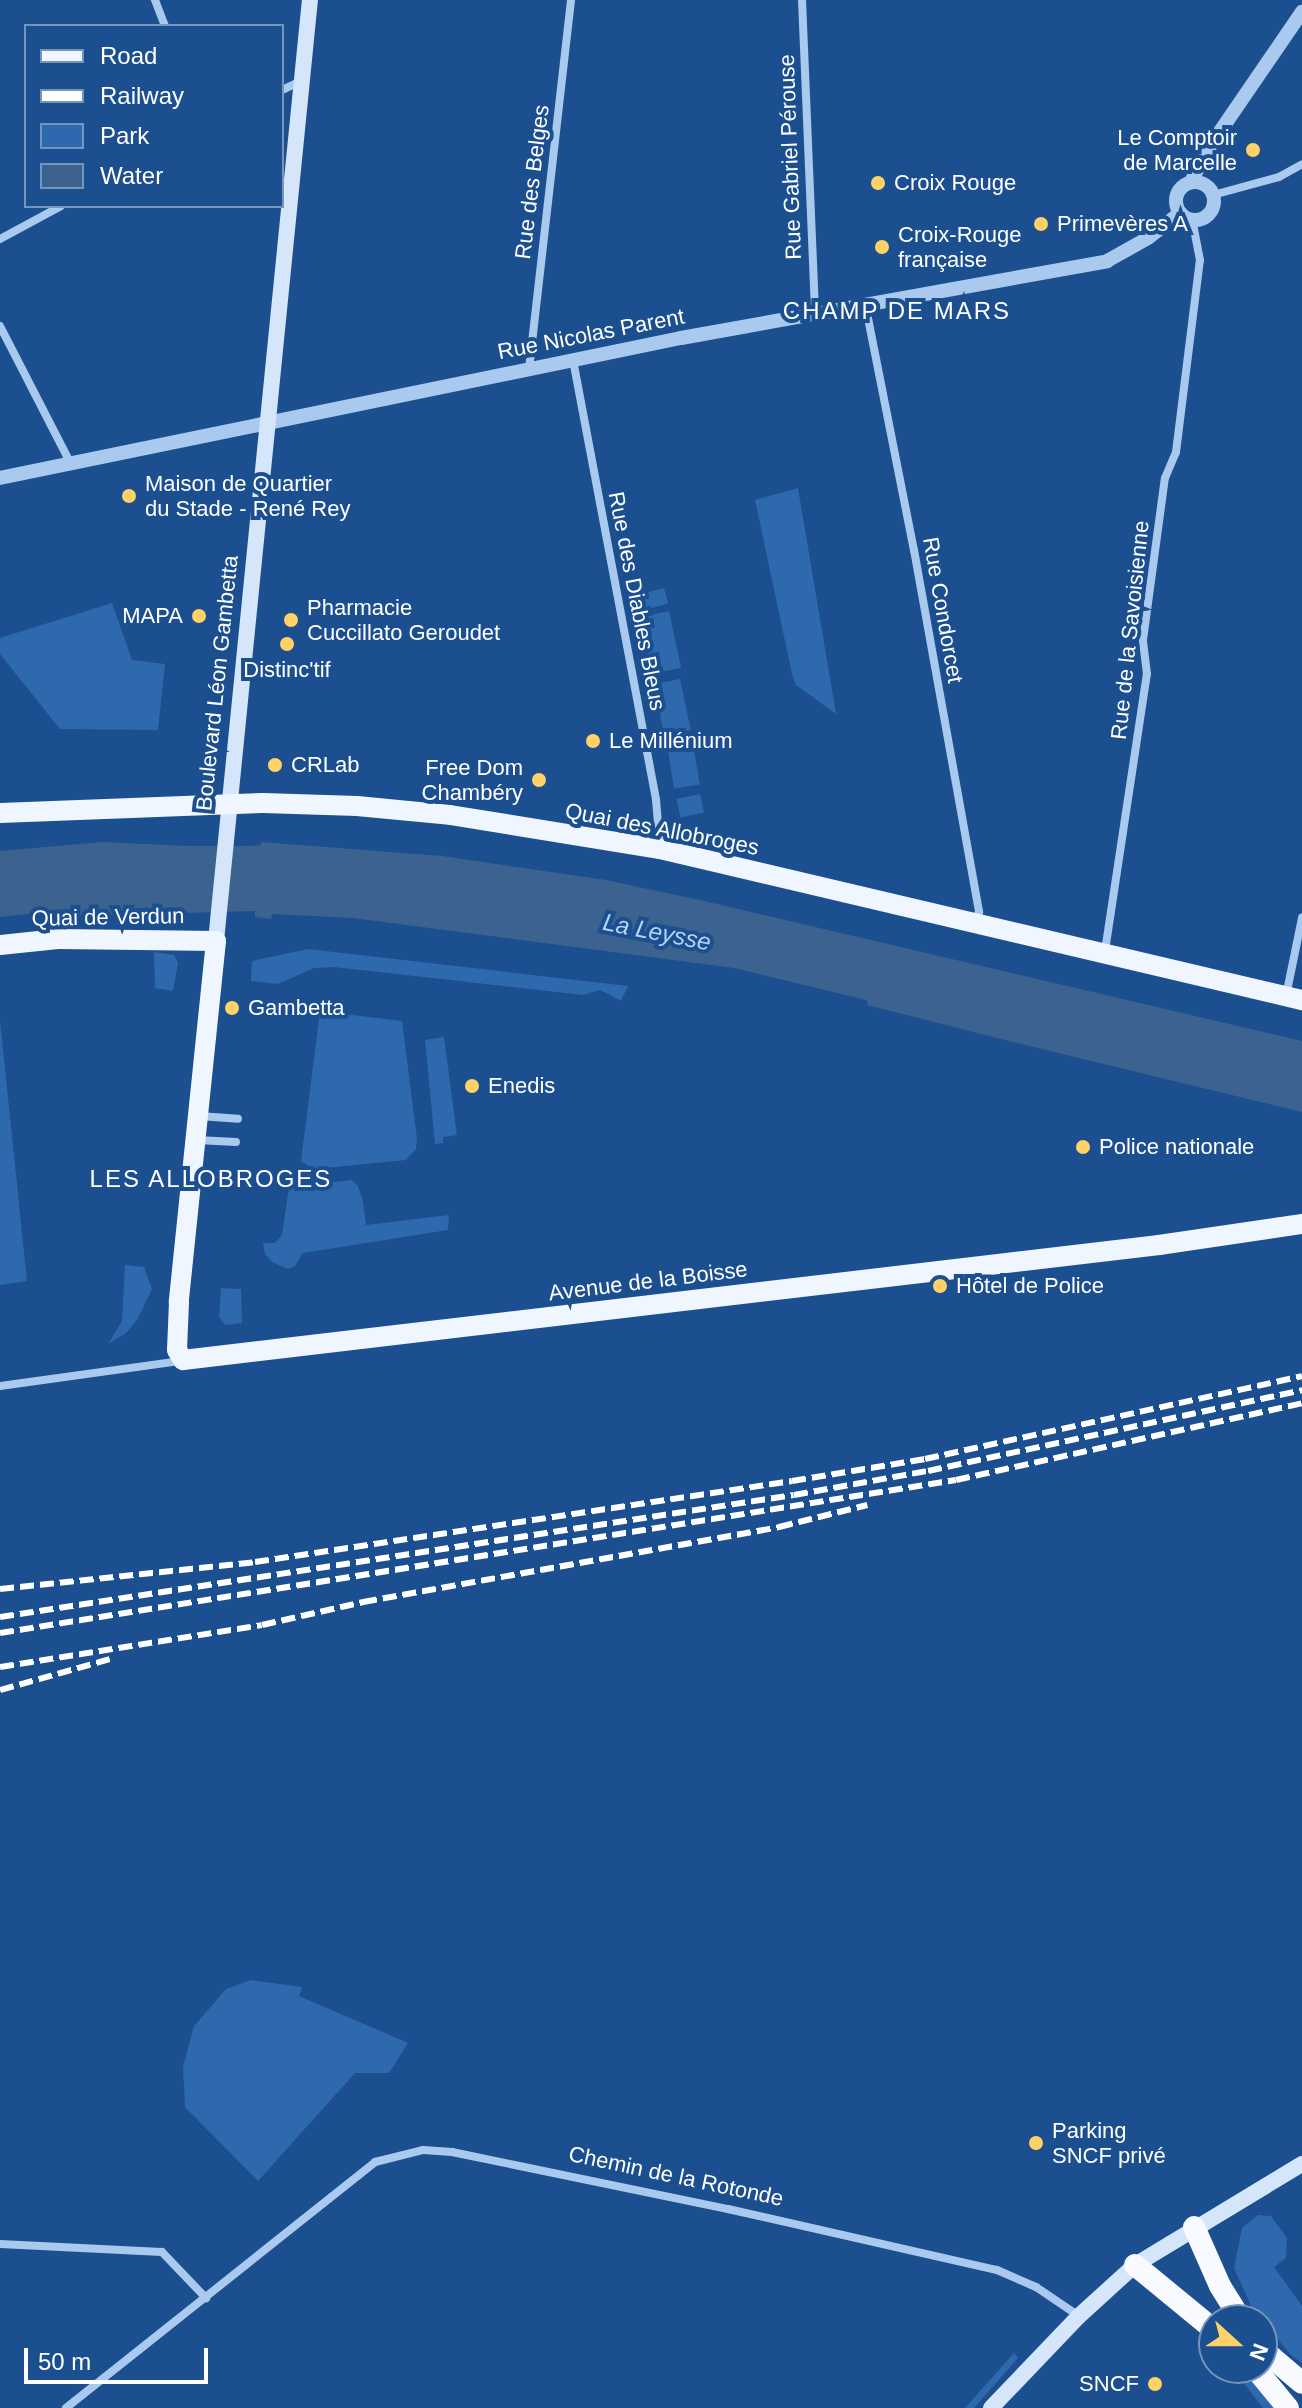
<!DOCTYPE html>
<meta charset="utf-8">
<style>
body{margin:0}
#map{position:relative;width:1302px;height:2408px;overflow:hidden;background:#1b4f8f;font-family:Arial,sans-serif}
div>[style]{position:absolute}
.green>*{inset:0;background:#2e69ad;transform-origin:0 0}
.water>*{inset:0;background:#3c6290}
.minor>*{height:8px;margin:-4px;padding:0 4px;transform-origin:4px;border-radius:4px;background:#a9c9ee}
.tertiary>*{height:14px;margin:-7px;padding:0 7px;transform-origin:7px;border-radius:7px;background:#a9c9ee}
.tertiary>.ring{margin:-7px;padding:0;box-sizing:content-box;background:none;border:14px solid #a9c9ee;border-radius:50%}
.secondary>*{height:16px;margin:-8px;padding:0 8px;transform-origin:8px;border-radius:8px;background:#d6e6fa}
.primary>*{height:20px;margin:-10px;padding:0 10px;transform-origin:10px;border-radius:10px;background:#f0f6ff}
.trunk>*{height:22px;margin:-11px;padding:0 11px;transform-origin:11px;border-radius:11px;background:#f8faff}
.rail>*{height:6px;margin-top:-3px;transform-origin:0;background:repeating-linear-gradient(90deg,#fff 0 14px,transparent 0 20px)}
.dots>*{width:22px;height:22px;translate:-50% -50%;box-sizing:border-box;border:4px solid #1b4f8f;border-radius:50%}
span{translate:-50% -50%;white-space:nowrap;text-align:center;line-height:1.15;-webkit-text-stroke:8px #1b4f8f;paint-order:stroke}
.poi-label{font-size:22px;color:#fff}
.right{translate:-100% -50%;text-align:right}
.left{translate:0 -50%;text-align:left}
.street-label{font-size:22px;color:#fff}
.neighbourhood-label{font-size:24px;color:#fff;letter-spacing:2px}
.water-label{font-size:24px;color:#b5d3f5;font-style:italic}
.legend{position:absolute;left:24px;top:24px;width:260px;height:184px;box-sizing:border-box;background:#1b4f8f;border:2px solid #7695bc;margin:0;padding:10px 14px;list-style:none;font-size:24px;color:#fff}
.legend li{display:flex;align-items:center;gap:16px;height:40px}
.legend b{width:40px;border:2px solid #7695bc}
.north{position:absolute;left:1198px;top:2304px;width:80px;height:80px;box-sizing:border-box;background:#1b4f8f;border:2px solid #7695bc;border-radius:50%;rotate:111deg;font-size:22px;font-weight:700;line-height:32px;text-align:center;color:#fff}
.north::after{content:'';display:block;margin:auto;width:28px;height:36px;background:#ffd166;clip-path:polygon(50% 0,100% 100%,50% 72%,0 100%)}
.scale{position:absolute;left:24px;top:2348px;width:184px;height:36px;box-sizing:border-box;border:4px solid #fff;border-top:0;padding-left:10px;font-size:24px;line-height:28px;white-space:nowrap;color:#fff;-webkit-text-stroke:6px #1b4f8f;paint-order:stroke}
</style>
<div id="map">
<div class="green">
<i style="clip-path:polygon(798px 488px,836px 714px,796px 685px,792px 674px,755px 500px)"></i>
<i style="left:664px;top:588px;width:16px;height:29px;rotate:75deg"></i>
<i style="clip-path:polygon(112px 603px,132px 660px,165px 664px,158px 730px,60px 729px,0 654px,0 638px)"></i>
<i style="left:669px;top:611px;width:58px;height:30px;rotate:78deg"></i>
<i style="left:680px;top:679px;width:52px;height:27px;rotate:78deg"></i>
<i style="left:692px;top:736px;width:49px;height:26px;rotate:81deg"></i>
<i style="left:700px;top:794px;width:19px;height:24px;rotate:78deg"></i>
<i style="clip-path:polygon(308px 949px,628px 986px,621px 1001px,600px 990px,583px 995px,334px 967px,314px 968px,278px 984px,251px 981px,252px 961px)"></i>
<i style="clip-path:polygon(154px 952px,174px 955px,178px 963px,173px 991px,155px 988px)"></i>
<i style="clip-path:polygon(320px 1011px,402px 1021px,417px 1139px,416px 1149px,406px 1160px,314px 1169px,301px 1161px)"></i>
<i style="clip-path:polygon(0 1020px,27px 1281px,0 1285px)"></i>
<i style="clip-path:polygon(444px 1037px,457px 1135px,443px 1137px,443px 1143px,435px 1144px,425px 1040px)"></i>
<i style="clip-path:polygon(352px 1180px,358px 1186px,363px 1201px,366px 1225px,449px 1215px,448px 1230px,303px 1253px,295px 1266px,288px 1269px,272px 1262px,265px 1254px,263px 1243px,275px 1243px,282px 1235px,289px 1187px)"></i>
<i style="clip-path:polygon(125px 1265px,144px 1267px,152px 1289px,137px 1320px,126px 1333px,108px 1344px,122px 1321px)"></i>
<i style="clip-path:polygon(221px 1288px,241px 1289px,242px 1323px,225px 1325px,219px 1317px)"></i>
<i style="clip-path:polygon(251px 1980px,302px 1987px,299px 1996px,408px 2043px,389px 2073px,355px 2073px,258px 2181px,185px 2107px,183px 2067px,194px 2026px,226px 1989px)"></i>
<i style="clip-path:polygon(1258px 2215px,1271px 2216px,1287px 2238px,1286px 2258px,1274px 2267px,1302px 2306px,1302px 2363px,1291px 2355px,1252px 2308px,1234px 2268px,1242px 2228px)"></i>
<i style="clip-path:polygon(1014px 2353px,1018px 2358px,974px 2408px,965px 2408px)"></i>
<i style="clip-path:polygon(1232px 2368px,1242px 2368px,1276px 2408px,1263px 2408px)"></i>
</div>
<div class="water">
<i style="clip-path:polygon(102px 842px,188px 846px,251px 846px,261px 845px,261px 842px,442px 856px,606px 880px,704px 901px,1302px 1041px,1302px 1112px,1005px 1040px,867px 1005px,868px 1001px,862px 999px,734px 968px,353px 918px,272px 914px,271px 919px,255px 917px,255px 911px,78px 916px,77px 909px,0 917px,0 851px)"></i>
</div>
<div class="minor">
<i style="left:155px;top:0;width:28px;rotate:69deg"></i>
<i style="left:802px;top:0;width:312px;rotate:87.6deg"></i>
<i style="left:282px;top:90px;width:21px;rotate:-25deg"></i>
<i style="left:1213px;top:195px;width:68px;rotate:-15.3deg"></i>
<i style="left:1279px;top:177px;width:26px;rotate:-29deg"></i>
<i style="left:0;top:239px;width:69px;rotate:-28.4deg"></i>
<i style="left:865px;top:303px;width:252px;rotate:78.8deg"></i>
<i style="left:914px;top:550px;width:368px;rotate:79.8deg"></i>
<i style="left:979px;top:912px;width:11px;rotate:117deg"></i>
<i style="left:0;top:326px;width:155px;rotate:62.8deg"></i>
<i style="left:573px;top:360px;width:448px;rotate:79.3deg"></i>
<i style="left:656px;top:800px;width:47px;rotate:85.1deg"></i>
<i style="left:529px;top:369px;width:371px;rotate:-83.5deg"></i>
<i style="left:1105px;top:951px;width:280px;rotate:-81.4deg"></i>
<i style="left:1147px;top:674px;width:34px;rotate:-97deg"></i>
<i style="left:1143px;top:640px;width:163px;rotate:-82.3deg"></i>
<i style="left:1165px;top:478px;width:28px;rotate:-67deg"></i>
<i style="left:1176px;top:452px;width:193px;rotate:-82.9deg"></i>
<i style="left:1200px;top:260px;width:42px;rotate:-101deg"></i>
<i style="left:1286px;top:996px;width:80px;rotate:-78.4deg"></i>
<i style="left:199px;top:1116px;width:39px;rotate:4deg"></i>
<i style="left:196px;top:1140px;width:40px;rotate:2.9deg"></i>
<i style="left:0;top:1386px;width:183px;rotate:-7.9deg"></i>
<i style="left:0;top:2244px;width:162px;rotate:2.8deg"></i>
<i style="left:162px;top:2252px;width:64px;rotate:46.3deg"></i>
<i style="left:66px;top:2408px;width:395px;rotate:-38.5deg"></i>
<i style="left:375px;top:2162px;width:49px;rotate:-14deg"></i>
<i style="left:423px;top:2150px;width:29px;rotate:4deg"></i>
<i style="left:452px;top:2152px;width:282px;rotate:11.7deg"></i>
<i style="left:728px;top:2209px;width:276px;rotate:12.8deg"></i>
<i style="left:997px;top:2270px;width:43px;rotate:23.6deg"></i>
<i style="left:1036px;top:2287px;width:52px;rotate:34deg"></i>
</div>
<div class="tertiary">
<i class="ring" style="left:1176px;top:182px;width:24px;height:24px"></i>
<i style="left:1191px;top:182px;width:34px;rotate:-63deg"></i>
<i style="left:1206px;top:152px;width:170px;rotate:-55.6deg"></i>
<i style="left:0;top:478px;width:695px;rotate:-11.62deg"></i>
<i style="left:681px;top:338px;width:433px;rotate:-10.2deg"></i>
<i style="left:1107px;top:261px;width:47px;rotate:-29.3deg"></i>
<i style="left:1148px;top:238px;width:41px;rotate:-38deg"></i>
</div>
<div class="secondary">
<i style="left:216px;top:941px;width:946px;rotate:-84.3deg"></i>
<i style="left:991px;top:2408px;width:127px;rotate:-46.3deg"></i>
<i style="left:1079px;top:2316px;width:76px;rotate:-42.3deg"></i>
<i style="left:1135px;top:2265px;width:195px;rotate:-31.2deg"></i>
</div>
<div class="primary">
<i style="left:0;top:813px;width:263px;rotate:-2.2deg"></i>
<i style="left:263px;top:803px;width:94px;rotate:1.8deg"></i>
<i style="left:357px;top:806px;width:93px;rotate:5.5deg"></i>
<i style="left:450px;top:815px;width:213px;rotate:9.2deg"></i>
<i style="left:660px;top:849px;width:660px;rotate:13.24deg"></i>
<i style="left:0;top:945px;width:58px;rotate:-5.9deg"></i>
<i style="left:58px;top:939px;width:158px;rotate:0.7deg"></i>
<i style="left:216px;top:941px;width:363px;rotate:95.9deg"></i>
<i style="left:179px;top:1302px;width:48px;rotate:92.4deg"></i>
<i style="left:177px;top:1350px;width:12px;rotate:59deg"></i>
<i style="left:183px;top:1360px;width:983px;rotate:-6.72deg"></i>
<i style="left:1159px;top:1245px;width:145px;rotate:-8.4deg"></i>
</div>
<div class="trunk">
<i style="left:1194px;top:2227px;width:64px;rotate:66.2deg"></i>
<i style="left:1220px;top:2286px;width:40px;rotate:58deg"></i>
<i style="left:1135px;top:2265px;width:102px;rotate:39.4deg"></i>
<i style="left:1262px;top:2349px;width:52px;rotate:40.4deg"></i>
<i style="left:1255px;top:2368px;width:52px;rotate:50.5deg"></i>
</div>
<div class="rail">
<i style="left:0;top:1589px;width:256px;rotate:-6deg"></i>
<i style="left:255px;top:1562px;width:543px;rotate:-8.58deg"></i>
<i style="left:792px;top:1481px;width:135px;rotate:-9.4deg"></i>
<i style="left:925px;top:1459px;width:386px;rotate:-12.4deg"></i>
<i style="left:0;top:1617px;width:803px;rotate:-8.74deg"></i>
<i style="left:794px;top:1495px;width:136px;rotate:-10.2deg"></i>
<i style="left:928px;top:1471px;width:383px;rotate:-12.2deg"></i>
<i style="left:0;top:1633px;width:968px;rotate:-9.09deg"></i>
<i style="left:956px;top:1480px;width:354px;rotate:-12.5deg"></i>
<i style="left:0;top:1667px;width:265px;rotate:-9.1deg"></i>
<i style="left:262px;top:1625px;width:104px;rotate:-12.8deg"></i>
<i style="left:363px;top:1602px;width:423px;rotate:-10.2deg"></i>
<i style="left:779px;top:1527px;width:91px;rotate:-14deg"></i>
<i style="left:0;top:1690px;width:114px;rotate:-15.7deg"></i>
</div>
<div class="dots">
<i style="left:1253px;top:150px;background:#ffd166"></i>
<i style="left:878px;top:183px;background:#ffd166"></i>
<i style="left:1041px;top:224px;background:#ffd166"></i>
<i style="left:882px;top:247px;background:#ffd166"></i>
<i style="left:129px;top:496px;background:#ffd166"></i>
<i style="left:199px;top:616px;background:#ffd166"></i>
<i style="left:291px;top:620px;background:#ffd166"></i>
<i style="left:287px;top:644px;background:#ffd166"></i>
<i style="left:593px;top:741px;background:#ffd166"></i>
<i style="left:275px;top:765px;background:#ffd166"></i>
<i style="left:539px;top:780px;background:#ffd166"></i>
<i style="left:232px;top:1008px;background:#ffd166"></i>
<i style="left:472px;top:1086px;background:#ffd166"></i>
<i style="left:1083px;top:1147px;background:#ffd166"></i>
<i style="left:940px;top:1286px;background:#ffd166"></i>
<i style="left:1036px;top:2143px;background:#ffd166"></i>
<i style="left:1155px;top:2384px;background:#ffd166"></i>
</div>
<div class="poi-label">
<span class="right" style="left:1237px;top:150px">Le Comptoir<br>de Marcelle</span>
<span class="left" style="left:894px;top:183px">Croix Rouge</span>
<span class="left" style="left:1057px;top:224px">Primevères A</span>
<span class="left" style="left:898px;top:247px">Croix-Rouge<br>française</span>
<span class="left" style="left:145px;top:496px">Maison de Quartier<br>du Stade - René Rey</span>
<span class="left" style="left:307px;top:620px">Pharmacie<br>Cuccillato Geroudet</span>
<span class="right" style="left:183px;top:616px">MAPA</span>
<span style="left:287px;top:670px">Distinc'tif</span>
<span class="left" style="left:609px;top:741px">Le Millénium</span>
<span class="left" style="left:291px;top:765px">CRLab</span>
<span class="right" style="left:523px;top:780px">Free Dom<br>Chambéry</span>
<span class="left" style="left:248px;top:1008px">Gambetta</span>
<span class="left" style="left:488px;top:1086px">Enedis</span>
<span class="left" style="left:1099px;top:1147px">Police nationale</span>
<span class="left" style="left:956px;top:1286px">Hôtel de Police</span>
<span class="left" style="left:1052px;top:2143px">Parking<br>SNCF privé</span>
<span class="right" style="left:1139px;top:2384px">SNCF</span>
</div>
<div class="street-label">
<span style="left:790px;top:157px;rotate:-92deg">Rue Gabriel Pérouse</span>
<span style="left:532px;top:182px;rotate:-83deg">Rue des Belges</span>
<span style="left:591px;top:334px;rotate:-11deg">Rue Nicolas Parent</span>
<span style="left:637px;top:601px;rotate:79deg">Rue des Diables Bleus</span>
<span style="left:943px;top:610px;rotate:80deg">Rue Condorcet</span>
<span style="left:1130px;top:630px;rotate:-84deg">Rue de la Savoisienne</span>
<span style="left:217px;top:683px;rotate:-84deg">Boulevard Léon Gambetta</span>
<span style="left:662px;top:829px;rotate:11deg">Quai des Allobroges</span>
<span style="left:108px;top:917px;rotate:-1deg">Quai de Verdun</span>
<span style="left:648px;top:1281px;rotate:-7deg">Avenue de la Boisse</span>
<span style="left:676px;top:2176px;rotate:12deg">Chemin de la Rotonde</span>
</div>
<div class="neighbourhood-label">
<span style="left:897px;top:311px">CHAMP DE MARS</span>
<span style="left:211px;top:1179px">LES ALLOBROGES</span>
</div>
<div class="water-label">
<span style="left:657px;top:932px;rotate:11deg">La Leysse</span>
</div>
<ul class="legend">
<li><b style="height:10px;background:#f0f6ff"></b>Road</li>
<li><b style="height:10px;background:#fff"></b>Railway</li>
<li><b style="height:22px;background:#2e69ad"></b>Park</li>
<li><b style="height:22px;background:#3c6290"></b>Water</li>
</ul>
<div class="north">N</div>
<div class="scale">50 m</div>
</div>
